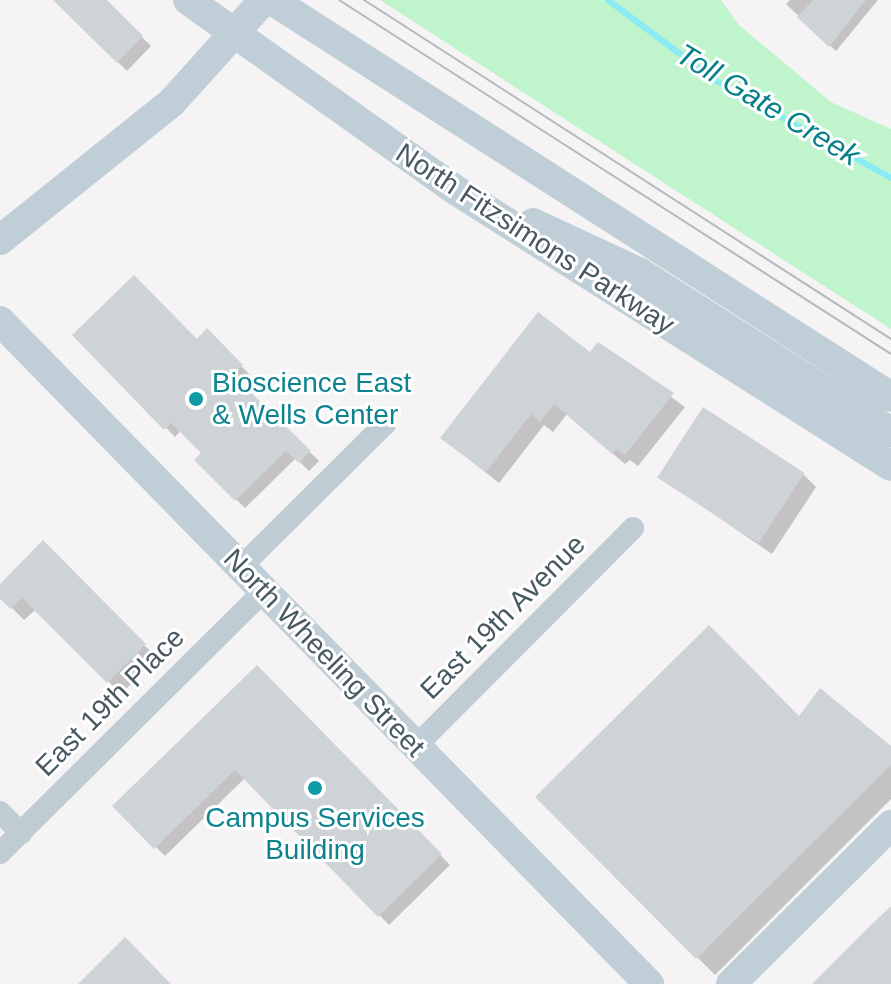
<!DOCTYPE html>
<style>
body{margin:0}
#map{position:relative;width:891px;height:984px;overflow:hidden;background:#f5f3f3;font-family:Helvetica,sans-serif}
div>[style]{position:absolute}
.green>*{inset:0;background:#bff4cd}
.shadow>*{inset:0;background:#0003}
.stream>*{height:6px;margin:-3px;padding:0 3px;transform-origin:3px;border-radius:3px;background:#89ecf4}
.building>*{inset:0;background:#ced3d8;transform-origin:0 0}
.street>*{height:22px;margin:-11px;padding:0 11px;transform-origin:11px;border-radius:11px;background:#c0ccd3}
.secondary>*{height:30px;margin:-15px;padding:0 15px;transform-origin:15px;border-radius:15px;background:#bfced7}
.tram>*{height:2px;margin:-1px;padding:0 1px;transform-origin:1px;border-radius:1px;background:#b4b9bd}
.dots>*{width:22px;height:22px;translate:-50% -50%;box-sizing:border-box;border:4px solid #fff;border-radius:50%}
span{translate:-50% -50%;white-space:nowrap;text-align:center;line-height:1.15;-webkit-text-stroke:6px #fff;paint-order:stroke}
.street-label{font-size:28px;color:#485962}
.culture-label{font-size:28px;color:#0d838f}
.left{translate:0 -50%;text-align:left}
.water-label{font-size:30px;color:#058089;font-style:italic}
</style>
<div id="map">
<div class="green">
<i style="clip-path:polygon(380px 0,721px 0,739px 25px,831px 102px,891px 129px,891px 329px)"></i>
</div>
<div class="shadow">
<i style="clip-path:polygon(56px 0,104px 0,151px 46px,127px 71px)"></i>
<i style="clip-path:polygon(790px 0,878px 0,836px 51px,786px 4px)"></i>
<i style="clip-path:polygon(207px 331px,251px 376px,241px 385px,319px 461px,309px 471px,296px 458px,245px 508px,197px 460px,204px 453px,181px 430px,175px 437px,75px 335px,197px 341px)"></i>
<i style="clip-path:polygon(598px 344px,685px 407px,638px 466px,630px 460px,625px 464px,567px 414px,553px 432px,544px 425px,499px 483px,442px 438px,591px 354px)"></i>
<i style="clip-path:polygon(804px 475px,816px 487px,772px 554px,660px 477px)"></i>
<i style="clip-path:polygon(43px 543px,157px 658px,121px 694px,36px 609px,24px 620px,0 596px,0 586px)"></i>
<i style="clip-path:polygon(257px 668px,450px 865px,389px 925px,245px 778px,165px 856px,115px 806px)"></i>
<i style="clip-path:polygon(891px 749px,891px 799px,715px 975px,538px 797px)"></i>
</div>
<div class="stream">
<i style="left:608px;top:0;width:134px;rotate:36.8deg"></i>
<i style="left:715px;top:80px;width:201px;rotate:29.1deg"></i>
</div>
<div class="building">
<i style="clip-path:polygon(53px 0,107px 0,143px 36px,117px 63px)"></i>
<i style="clip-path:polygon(813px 0,866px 0,829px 47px,797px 17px)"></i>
<i style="clip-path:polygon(134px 275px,197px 339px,207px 328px,243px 365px,233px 375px,311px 451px,299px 463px,286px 451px,235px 501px,194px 460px,201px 453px,171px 423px,164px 430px,72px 335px)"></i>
<i style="clip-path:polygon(538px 312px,590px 352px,598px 342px,674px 393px,625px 455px,617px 449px,612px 454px,554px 404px,540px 422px,531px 414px,486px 472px,440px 438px)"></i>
<i style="left:703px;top:407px;width:121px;height:84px;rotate:33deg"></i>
<i style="clip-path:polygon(43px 540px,146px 644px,107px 683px,22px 598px,11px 609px,0 599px,0 584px)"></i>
<i style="clip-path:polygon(709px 625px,799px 716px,820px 688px,891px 746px,891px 765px,696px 959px,535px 797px)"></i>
<i style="clip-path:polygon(257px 665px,442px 854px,378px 917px,235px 770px,154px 849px,112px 806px)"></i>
<i style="clip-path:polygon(891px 906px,891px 984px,812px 984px,870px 926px)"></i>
<i style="clip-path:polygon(125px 937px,171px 984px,78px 984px)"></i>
</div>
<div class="street">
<i style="left:242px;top:566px;width:202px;rotate:-44.8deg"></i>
<i style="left:415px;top:747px;width:309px;rotate:-45.1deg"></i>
<i style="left:0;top:812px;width:30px;rotate:45deg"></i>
<i style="left:0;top:853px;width:369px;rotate:-44.8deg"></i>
</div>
<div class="secondary">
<i style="left:188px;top:0;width:326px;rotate:35.4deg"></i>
<i style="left:454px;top:189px;width:517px;rotate:32.37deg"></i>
<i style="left:272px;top:0;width:735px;rotate:32.67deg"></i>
<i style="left:533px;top:223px;width:118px;rotate:25deg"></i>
<i style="left:640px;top:273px;width:297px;rotate:32.4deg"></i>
<i style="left:0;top:240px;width:221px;rotate:-38.7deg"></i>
<i style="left:172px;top:102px;width:137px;rotate:-48deg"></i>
<i style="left:0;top:321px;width:928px;rotate:45.61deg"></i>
<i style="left:731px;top:984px;width:226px;rotate:-44.8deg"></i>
</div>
<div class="tram">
<i style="left:339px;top:0;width:656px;rotate:32.67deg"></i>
<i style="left:364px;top:0;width:627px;rotate:32.75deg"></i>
</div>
<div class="dots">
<i style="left:196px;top:399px;background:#0f9aa8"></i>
<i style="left:315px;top:788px;background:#0f9aa8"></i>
</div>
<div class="street-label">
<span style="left:535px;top:239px;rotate:33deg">North Fitzsimons Parkway</span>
<span style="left:503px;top:617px;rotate:-45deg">East 19th Avenue</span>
<span style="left:324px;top:653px;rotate:46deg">North Wheeling Street</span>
<span style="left:110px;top:702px;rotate:-45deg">East 19th Place</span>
</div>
<div class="culture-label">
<span class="left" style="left:212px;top:399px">Bioscience East<br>&amp; Wells Center</span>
<span style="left:315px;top:834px">Campus Services<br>Building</span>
</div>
<div class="water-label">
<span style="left:768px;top:105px;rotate:31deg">Toll Gate Creek</span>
</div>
</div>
